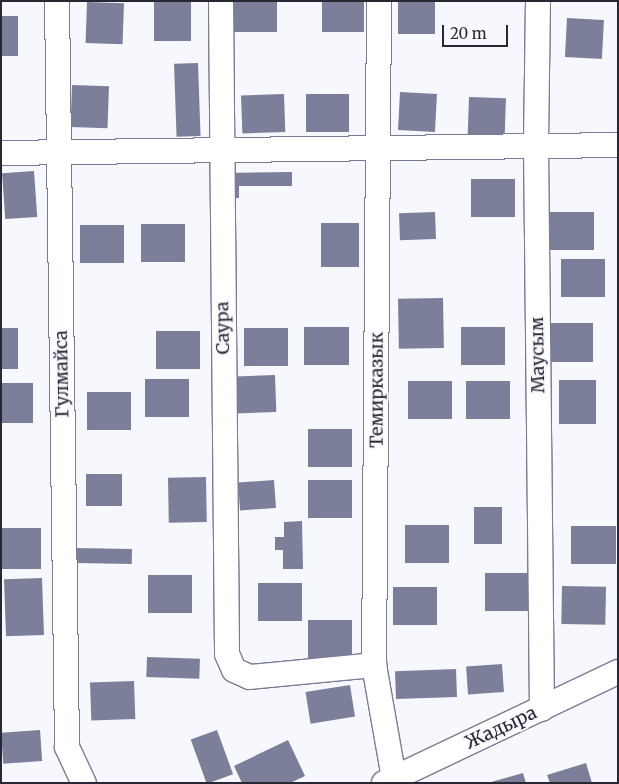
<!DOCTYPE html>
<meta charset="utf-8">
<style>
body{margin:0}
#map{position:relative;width:619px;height:784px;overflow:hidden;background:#f7f8fe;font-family:Merriweather,serif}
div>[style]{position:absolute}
.building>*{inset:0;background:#7c7f99;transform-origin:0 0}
.roads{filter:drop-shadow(1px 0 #797c96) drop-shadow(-1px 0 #797c96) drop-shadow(0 1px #797c96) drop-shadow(0 -1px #797c96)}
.minor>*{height:24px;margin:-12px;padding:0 12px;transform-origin:12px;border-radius:12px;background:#fff}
span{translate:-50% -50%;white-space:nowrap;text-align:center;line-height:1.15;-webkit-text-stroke:4px #f7f8fe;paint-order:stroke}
.street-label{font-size:18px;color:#272833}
.frame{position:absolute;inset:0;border:2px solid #272833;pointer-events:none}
.scale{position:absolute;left:442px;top:25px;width:66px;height:22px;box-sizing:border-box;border:2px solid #272833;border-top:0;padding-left:6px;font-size:15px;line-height:18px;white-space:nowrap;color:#272833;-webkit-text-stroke:4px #f7f8fe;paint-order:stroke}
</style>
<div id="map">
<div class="building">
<i style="left:154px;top:1px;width:37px;height:40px"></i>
<i style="left:234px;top:1px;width:43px;height:31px"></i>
<i style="left:322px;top:1px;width:42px;height:31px"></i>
<i style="left:398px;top:1px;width:37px;height:33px"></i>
<i style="left:87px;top:2px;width:37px;height:41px;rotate:2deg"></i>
<i style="left:1px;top:16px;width:17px;height:40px"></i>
<i style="left:567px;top:18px;width:37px;height:39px;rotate:3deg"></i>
<i style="left:198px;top:63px;width:73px;height:24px;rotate:88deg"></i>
<i style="left:72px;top:85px;width:37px;height:42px;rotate:2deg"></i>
<i style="left:400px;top:92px;width:37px;height:38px;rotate:3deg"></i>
<i style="left:284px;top:94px;width:38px;height:43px;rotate:88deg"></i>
<i style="left:306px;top:94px;width:43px;height:38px"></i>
<i style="left:469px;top:97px;width:37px;height:38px;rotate:2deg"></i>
<i style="left:34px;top:171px;width:46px;height:32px;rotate:86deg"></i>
<i style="clip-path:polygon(292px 172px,292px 186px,239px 186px,239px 198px,226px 198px,226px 173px)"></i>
<i style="left:471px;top:179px;width:44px;height:38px"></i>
<i style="left:435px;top:212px;width:27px;height:36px;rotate:88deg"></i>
<i style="left:594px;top:212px;width:38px;height:45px;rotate:90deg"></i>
<i style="left:321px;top:223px;width:38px;height:44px"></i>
<i style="left:141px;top:224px;width:44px;height:38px"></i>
<i style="left:80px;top:225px;width:44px;height:38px"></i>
<i style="left:561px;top:259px;width:44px;height:38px"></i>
<i style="left:443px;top:298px;width:50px;height:45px;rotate:89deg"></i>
<i style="left:593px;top:323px;width:39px;height:45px;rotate:90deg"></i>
<i style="left:349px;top:327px;width:38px;height:45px;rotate:90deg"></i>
<i style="left:461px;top:327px;width:44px;height:38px"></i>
<i style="left:1px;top:328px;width:17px;height:41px"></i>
<i style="left:244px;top:328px;width:44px;height:38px"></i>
<i style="left:156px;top:331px;width:44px;height:38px"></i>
<i style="left:275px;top:375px;width:37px;height:41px;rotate:88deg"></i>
<i style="left:145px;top:379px;width:44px;height:38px"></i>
<i style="left:559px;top:380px;width:37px;height:44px"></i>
<i style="left:408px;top:381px;width:44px;height:38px"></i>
<i style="left:466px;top:381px;width:44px;height:38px"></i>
<i style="left:1px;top:383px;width:32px;height:40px"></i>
<i style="left:87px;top:392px;width:44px;height:38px"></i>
<i style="left:308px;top:429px;width:44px;height:38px"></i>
<i style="left:86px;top:474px;width:36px;height:32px"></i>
<i style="left:206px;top:477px;width:45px;height:38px;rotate:89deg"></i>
<i style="left:274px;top:480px;width:28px;height:36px;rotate:86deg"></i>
<i style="left:352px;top:480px;width:38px;height:44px;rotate:90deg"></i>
<i style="left:474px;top:507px;width:28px;height:37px"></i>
<i style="clip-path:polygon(302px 521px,303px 569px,283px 569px,283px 550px,275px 550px,275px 537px,284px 537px,284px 522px)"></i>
<i style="left:405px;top:525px;width:44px;height:38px"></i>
<i style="left:571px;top:526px;width:45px;height:38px"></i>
<i style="left:1px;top:528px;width:40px;height:41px"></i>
<i style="left:76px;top:548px;width:56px;height:15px;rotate:1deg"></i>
<i style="left:530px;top:573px;width:38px;height:45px;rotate:90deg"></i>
<i style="left:148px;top:575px;width:44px;height:38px"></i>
<i style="left:42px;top:578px;width:57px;height:38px;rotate:88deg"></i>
<i style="left:258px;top:583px;width:44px;height:38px"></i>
<i style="left:562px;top:586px;width:44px;height:38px;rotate:1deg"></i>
<i style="left:393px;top:587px;width:44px;height:38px"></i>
<i style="left:308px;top:620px;width:44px;height:38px"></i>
<i style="left:147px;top:657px;width:53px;height:20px;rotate:2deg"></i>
<i style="left:502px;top:664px;width:28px;height:36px;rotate:86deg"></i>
<i style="left:456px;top:669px;width:28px;height:61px;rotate:88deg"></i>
<i style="left:134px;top:681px;width:38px;height:44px;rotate:88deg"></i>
<i style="left:350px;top:685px;width:32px;height:45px;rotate:81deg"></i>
<i style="left:40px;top:730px;width:31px;height:39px;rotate:86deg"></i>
<i style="left:217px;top:730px;width:47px;height:28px;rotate:70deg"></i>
<i style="clip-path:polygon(288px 740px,305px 776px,290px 783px,242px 783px,234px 766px)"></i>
<i style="clip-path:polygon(586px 763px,592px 783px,550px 783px,547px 775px)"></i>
<i style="clip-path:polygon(523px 773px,526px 783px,491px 783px,491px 782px)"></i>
</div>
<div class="roads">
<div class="minor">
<i style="left:57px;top:1px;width:746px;rotate:89.23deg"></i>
<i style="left:67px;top:747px;width:40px;rotate:65deg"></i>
<i style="left:221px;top:1px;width:653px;rotate:89.47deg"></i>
<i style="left:227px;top:654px;width:17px;rotate:66deg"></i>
<i style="left:234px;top:670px;width:17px;rotate:24deg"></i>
<i style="left:250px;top:677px;width:125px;rotate:-5.5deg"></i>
<i style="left:379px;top:1px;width:664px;rotate:90.43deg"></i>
<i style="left:374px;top:665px;width:115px;rotate:80deg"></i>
<i style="left:538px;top:1px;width:145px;rotate:90.8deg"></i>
<i style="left:536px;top:146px;width:563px;rotate:89.39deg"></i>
<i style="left:1px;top:153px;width:617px;rotate:-0.74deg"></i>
<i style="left:384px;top:783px;width:259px;rotate:-25.4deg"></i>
</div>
</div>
<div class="street-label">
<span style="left:223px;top:328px;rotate:-91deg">Саура</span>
<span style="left:538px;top:355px;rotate:-91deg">Маусым</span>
<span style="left:62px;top:374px;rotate:-91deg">Гулмайса</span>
<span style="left:377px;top:390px;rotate:-90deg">Темирказык</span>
<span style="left:501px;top:728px;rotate:-25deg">Жадыра</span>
</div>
<div class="frame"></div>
<div class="scale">20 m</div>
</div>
